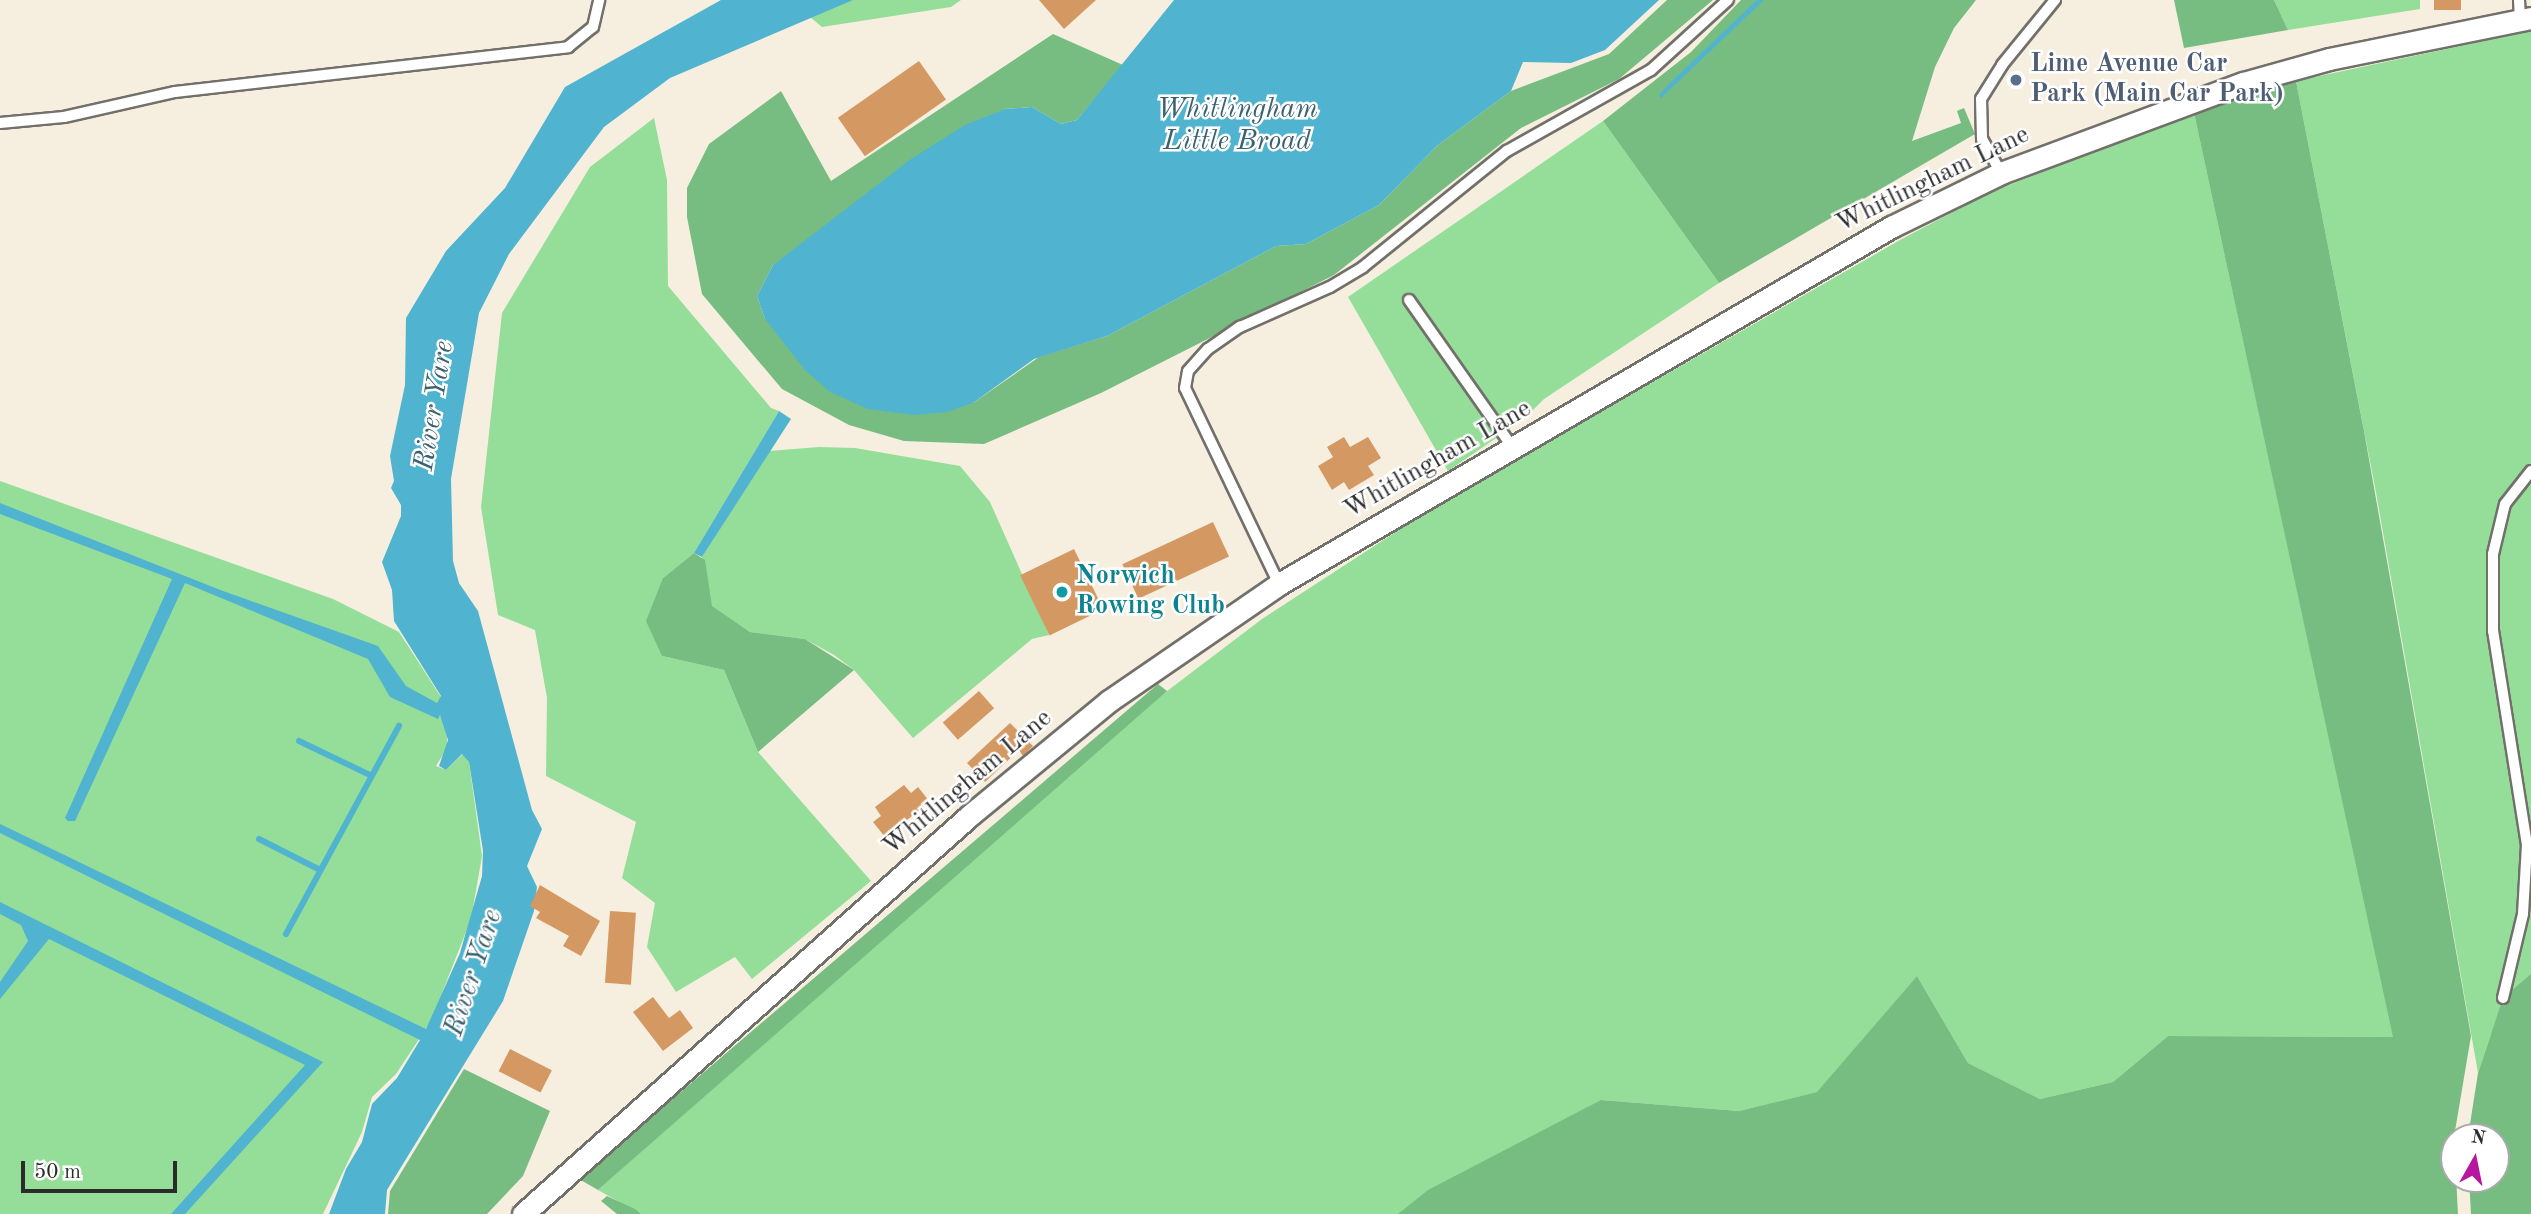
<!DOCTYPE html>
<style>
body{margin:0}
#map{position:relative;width:2531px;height:1214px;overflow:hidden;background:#f6efdf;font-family:"Old Standard TT",serif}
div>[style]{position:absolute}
.green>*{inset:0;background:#94de99}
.forest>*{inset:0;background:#77bd81}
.water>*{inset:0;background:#50b3cf}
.stream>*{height:6px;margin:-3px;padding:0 3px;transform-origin:3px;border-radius:3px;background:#50b3cf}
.building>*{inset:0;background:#d49863;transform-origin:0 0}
.roads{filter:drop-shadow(2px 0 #72706a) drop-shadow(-2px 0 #72706a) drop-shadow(0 2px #72706a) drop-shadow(0 -2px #72706a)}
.service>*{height:10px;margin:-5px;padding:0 5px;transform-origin:5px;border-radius:5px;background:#fff}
.minor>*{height:21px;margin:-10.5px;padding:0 10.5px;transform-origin:10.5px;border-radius:10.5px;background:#fff}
.dots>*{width:19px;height:19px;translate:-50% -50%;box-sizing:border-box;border:4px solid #fff;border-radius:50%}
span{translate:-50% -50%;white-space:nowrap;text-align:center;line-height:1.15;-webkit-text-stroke:5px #fff;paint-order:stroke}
.service-label{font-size:26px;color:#4e5e75;font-weight:700}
.left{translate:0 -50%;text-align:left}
.street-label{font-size:26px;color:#2b2b2b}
.culture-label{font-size:26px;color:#0d838f;font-weight:700}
.water-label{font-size:28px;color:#3a616d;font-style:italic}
.north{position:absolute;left:2440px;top:1123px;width:70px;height:70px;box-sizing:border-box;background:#fff;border:2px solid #aaa;border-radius:50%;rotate:9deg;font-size:19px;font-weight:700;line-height:28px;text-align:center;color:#2b2b2b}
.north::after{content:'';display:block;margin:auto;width:24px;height:32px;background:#b5179e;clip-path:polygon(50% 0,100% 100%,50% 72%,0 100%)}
.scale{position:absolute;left:21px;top:1161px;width:156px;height:32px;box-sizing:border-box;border:4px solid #2b2b2b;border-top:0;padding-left:9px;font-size:21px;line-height:24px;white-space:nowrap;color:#2b2b2b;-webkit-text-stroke:5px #fff;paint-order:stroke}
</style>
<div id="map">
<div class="green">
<i style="clip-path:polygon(846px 0,961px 0,951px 7px,822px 27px,810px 17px)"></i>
<i style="clip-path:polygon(2274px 0,2420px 0,2420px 9px,2288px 30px)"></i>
<i style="clip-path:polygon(2531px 31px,2531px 989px,2491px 1034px,2478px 1073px,2375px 487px,2296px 81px)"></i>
<i style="clip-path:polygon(2194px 113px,2394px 1037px,2168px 1036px,2113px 1082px,2040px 1099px,1968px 1063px,1917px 976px,1818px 1092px,1739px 1111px,1601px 1100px,1401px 1214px,641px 1214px,598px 1190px,1154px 701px,1262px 619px,1425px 513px,1900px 240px,1991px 192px)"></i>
<i style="clip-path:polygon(654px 118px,667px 180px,668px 286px,771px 408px,779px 411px,694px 553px,663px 578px,662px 656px,724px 670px,758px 752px,871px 881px,752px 979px,735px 957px,676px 992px,647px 947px,655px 903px,622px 878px,636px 822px,546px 776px,547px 698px,535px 630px,498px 615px,481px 507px,502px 313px,590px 167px)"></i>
<i style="clip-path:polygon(1603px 121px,1719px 283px,1544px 399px,1524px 419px,1448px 471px,1348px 297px)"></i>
<i style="clip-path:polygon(819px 447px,855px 448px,960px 466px,990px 502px,1049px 635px,1032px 639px,913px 738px,854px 670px,834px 655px,805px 639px,750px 632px,711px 606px,702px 557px,769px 451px)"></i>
<i style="clip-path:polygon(0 481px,333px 599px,399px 632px,441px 697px,436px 706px,447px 731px,447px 748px,436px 766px,446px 770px,463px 754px,469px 762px,482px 856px,471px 919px,431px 1021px,396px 1074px,372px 1097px,362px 1132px,323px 1214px,0 1214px)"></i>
</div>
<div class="forest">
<i style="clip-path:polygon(1667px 0,1713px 0,1619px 79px,1521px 128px,1334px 275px,1101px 393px,984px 444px,904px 441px,849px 425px,782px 389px,702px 294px,687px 217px,687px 188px,709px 144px,781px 91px,831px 181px,1053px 34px,1123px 65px,1077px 120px,1061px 124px,1032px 107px,1005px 109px,773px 265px,757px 296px,765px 319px,973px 403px,1039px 357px,1107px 336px,1276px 246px,1306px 244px,1379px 205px,1438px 145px,1511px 91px,1609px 54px)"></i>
<i style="clip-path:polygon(1741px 0,1976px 0,1954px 28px,1935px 67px,1912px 141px,1961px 123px,1957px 111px,1964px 108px,1975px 134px,1719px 283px,1603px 121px,1691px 52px)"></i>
<i style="clip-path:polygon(2174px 0,2274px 0,2288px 30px,2184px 48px)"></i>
<i style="clip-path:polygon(2296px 81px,2364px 431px,2471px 1036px,2454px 1137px,2458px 1214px,1398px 1214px,1428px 1190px,1601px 1100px,1739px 1111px,1817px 1092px,1917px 976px,1968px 1063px,2040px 1099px,2113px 1082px,2168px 1036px,2393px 1037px,2194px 113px)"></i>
<i style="clip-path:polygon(694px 553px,705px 560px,712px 606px,750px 632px,805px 639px,854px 670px,758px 752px,724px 670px,662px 656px,646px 621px,663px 578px)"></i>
<i style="clip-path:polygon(1158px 684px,1167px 691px,598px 1190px,579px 1179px)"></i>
<i style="clip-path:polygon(2531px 974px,2531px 1214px,2471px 1214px,2469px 1179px,2496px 1179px,2496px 1137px,2468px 1137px,2478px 1073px,2503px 998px)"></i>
<i style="clip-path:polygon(464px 1069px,550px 1111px,523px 1176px,487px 1214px,388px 1214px,390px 1191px)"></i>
<i style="clip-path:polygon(607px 1196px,635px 1209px,641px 1214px,617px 1214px,601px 1201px)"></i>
</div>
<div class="water">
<i style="clip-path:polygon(721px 0,853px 0,670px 78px,604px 127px,509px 254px,479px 313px,451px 479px,453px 561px,459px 583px,478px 611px,532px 810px,542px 829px,527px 866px,537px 887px,534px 911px,503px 1001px,387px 1190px,385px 1214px,329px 1214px,346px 1169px,362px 1142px,372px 1104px,397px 1078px,420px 1040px,0 833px,0 824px,426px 1029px,460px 953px,482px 876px,483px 851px,469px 762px,462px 754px,446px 770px,439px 766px,448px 740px,440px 715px,438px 719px,390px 697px,368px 659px,185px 583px,75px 821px,68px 821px,65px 818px,172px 579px,0 514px,0 503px,223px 591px,378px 646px,406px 686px,437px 703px,441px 696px,394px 621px,392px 590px,382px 562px,401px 516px,401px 505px,391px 488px,394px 481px,390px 456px,405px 385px,406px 318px,446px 251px,505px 188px,565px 87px)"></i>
<i style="clip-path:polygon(1174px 0,1659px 0,1605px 50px,1571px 63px,1523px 62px,1511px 91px,1438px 145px,1379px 205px,1306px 244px,1276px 246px,1107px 336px,1034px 359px,973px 403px,947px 412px,914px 415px,868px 409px,830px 392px,805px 370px,765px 319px,757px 296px,773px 265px,911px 159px,965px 125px,1005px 109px,1032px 107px,1061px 124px,1077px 120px)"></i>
<i style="clip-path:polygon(1757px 0,1764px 0,1661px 98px,1659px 95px,1672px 81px)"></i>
<i style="clip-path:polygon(779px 411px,791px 419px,702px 557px,694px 553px)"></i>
<i style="clip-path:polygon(0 902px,323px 1062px,185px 1214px,171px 1214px,305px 1065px,49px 939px,0 999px,0 982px,28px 941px,21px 925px,0 914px)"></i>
</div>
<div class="stream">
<i style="left:299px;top:741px;width:79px;rotate:25.6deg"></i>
<i style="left:259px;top:839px;width:68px;rotate:26.9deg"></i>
<i style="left:286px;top:934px;width:237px;rotate:-61.5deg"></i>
</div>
<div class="building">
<i style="clip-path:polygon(1039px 0,1096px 0,1064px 29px)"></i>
<i style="left:2434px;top:0;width:27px;height:10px"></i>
<i style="left:919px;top:61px;width:47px;height:99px;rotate:55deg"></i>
<i style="clip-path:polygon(1344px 437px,1350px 447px,1368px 437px,1381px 458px,1368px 466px,1374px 475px,1349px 490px,1344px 482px,1332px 490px,1318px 466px,1333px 457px,1327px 447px)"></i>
<i style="left:1213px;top:522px;width:38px;height:100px;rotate:65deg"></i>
<i style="left:1074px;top:549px;width:67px;height:60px;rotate:64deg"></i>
<i style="left:979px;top:691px;width:23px;height:48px;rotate:49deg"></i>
<i style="clip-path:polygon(1010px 723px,1033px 746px,1023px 756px,1019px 750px,985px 782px,967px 763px)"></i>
<i style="clip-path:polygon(904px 785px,911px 793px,918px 787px,930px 802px,885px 837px,873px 822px,881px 816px,875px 807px)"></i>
<i style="clip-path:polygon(540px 885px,600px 921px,581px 956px,563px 946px,569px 936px,536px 918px,540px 912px,530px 906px)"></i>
<i style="left:610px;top:911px;width:26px;height:72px;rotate:4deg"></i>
<i style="clip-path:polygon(653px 997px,669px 1018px,680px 1010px,693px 1028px,663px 1051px,633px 1012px)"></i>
<i style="left:510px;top:1049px;width:47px;height:25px;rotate:27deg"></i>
</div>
<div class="roads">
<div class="service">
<i style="left:2519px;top:0;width:21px;rotate:87deg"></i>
<i style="left:0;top:123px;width:64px;rotate:-5.4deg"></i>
<i style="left:64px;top:117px;width:114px;rotate:-12.7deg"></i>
<i style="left:175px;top:92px;width:396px;rotate:-6.5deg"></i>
<i style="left:568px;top:47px;width:32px;rotate:-39deg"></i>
<i style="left:593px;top:27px;width:28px;rotate:-77deg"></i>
<i style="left:2001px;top:173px;width:39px;rotate:-119deg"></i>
<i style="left:1982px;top:139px;width:40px;rotate:-91.4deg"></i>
<i style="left:1981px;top:99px;width:40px;rotate:-58deg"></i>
<i style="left:2002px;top:65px;width:84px;rotate:-50.8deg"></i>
<i style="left:1409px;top:300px;width:181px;rotate:54.9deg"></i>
<i style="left:1279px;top:584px;width:217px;rotate:-115.6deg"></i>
<i style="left:1185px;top:388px;width:17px;rotate:-80deg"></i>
<i style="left:1188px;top:371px;width:30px;rotate:-48deg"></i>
<i style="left:1208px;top:349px;width:39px;rotate:-35deg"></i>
<i style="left:1240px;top:327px;width:98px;rotate:-24deg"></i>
<i style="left:1330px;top:287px;width:39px;rotate:-31deg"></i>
<i style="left:1363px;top:267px;width:185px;rotate:-38.9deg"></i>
<i style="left:1507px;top:151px;width:165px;rotate:-29.4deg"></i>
<i style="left:1651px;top:70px;width:104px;rotate:-42.3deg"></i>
<i style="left:2503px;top:998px;width:86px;rotate:-76.6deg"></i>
<i style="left:2523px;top:914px;width:69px;rotate:-86.7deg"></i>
<i style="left:2527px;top:845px;width:217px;rotate:-99deg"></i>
<i style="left:2493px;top:631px;width:77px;rotate:-90deg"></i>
<i style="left:2493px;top:554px;width:51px;rotate:-76.5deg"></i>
<i style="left:2505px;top:504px;width:42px;rotate:-51.8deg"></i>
</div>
<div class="minor">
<i style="left:523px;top:1214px;width:598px;rotate:-41.74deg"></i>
<i style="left:969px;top:816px;width:181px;rotate:-39.4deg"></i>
<i style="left:1109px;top:701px;width:206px;rotate:-34.5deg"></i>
<i style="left:1279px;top:584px;width:709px;rotate:-30.26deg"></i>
<i style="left:1891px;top:227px;width:123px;rotate:-26.1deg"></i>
<i style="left:2001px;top:173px;width:258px;rotate:-20.4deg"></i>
<i style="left:2243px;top:83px;width:89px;rotate:-15.6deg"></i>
<i style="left:2329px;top:59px;width:206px;rotate:-11.5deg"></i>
</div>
</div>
<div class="dots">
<i style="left:2016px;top:80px;background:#5c6f8a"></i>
<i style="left:1062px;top:592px;background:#0f9aa8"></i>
</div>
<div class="service-label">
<span class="left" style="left:2030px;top:80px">Lime Avenue Car<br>Park (Main Car Park)</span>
</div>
<div class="street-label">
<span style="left:1933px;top:180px;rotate:-26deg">Whitlingham Lane</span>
<span style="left:1438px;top:460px;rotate:-30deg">Whitlingham Lane</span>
<span style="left:968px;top:783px;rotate:-40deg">Whitlingham Lane</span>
</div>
<div class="culture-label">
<span class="left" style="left:1076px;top:592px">Norwich<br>Rowing Club</span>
</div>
<div class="water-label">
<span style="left:1237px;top:126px">Whitlingham<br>Little Broad</span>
<span style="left:435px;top:406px;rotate:-81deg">River Yare</span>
<span style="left:474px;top:973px;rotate:-72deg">River Yare</span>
</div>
<div class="north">N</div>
<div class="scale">50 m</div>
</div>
